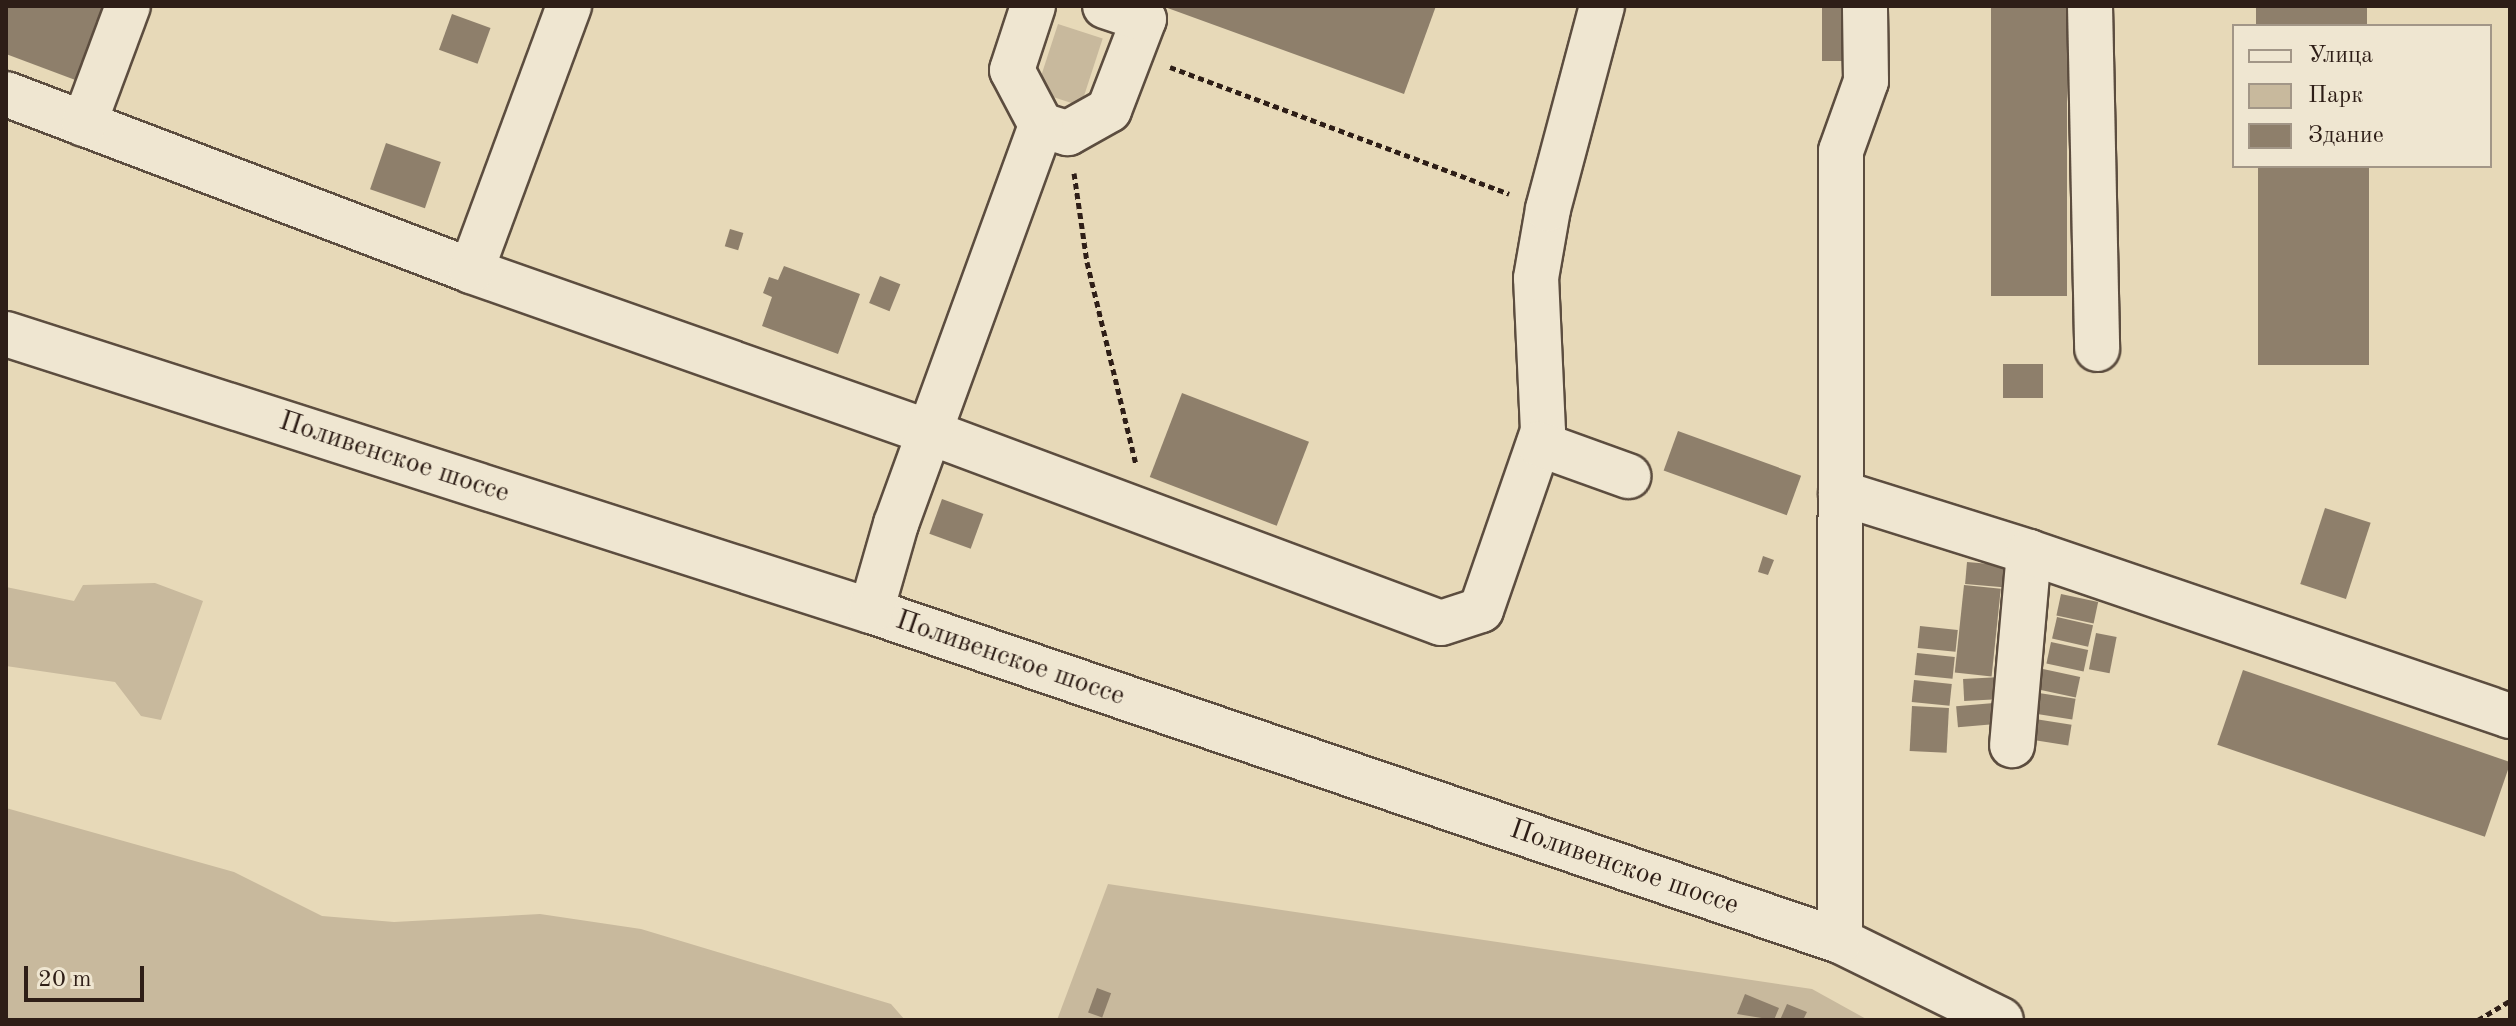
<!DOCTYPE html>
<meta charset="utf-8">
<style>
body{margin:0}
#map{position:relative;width:2516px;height:1026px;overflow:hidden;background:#e7d9b8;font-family:"Old Standard TT",serif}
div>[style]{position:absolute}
.green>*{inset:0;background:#c8b99d;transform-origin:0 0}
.building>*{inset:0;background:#8e7f6b;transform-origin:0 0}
.path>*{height:5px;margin-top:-2.5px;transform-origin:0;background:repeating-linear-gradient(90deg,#2e1e17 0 6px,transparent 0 10px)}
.roads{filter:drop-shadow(2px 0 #5c4d3f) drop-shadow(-2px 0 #5c4d3f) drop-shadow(0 2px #5c4d3f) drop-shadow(0 -2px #5c4d3f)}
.minor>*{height:44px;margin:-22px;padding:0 22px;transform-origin:22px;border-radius:22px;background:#efe6d1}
span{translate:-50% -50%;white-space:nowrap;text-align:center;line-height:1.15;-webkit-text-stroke:6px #efe6d1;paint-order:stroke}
.street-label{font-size:28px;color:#2e1e17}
.frame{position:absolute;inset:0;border:8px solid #2e1e17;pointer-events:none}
.legend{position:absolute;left:2232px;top:24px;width:260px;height:144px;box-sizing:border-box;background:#efe6d1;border:2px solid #a29687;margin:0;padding:10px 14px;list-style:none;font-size:24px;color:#2e1e17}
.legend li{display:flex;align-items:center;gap:16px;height:40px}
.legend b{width:40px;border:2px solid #a29687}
.scale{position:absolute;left:24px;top:966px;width:120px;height:36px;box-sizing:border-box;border:4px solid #2e1e17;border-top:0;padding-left:10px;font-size:24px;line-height:28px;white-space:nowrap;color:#2e1e17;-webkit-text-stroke:6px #efe6d1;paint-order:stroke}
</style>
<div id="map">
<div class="green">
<i style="left:1058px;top:24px;width:47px;height:71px;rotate:18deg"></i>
<i style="clip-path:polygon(155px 583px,203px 601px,161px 720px,141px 716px,115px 682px,6px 666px,6px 587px,74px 601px,83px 585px)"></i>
<i style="clip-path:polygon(6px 808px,234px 872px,322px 916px,394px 922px,540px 914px,641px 929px,891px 1004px,905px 1020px,6px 1020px)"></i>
<i style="clip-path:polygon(1108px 884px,1812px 989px,1868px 1020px,1057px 1020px)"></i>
</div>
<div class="building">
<i style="clip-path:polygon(6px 6px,105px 6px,78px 81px,6px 54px)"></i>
<i style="clip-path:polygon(1162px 6px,1436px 6px,1404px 94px)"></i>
<i style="left:1822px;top:6px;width:29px;height:55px"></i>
<i style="left:1991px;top:6px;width:76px;height:290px"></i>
<i style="left:2256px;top:6px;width:111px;height:20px"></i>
<i style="left:452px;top:14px;width:41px;height:38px;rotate:20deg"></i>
<i style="left:386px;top:143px;width:58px;height:49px;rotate:19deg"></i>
<i style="left:2258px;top:166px;width:111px;height:199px"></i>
<i style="left:730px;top:229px;width:14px;height:18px;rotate:17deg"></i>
<i style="clip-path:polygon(784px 266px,860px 294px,838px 354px,762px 326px,772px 297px,763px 293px,769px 277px,778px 280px)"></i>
<i style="left:880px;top:276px;width:22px;height:29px;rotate:22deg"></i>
<i style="left:2003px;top:364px;width:40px;height:34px"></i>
<i style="left:1182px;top:393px;width:136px;height:90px;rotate:21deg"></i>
<i style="left:1678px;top:431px;width:131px;height:42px;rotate:20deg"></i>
<i style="left:942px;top:499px;width:44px;height:37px;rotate:20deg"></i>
<i style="left:2325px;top:508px;width:48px;height:80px;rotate:18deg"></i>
<i style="clip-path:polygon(1763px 556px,1774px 560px,1768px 575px,1758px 572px)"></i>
<i style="left:1967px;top:562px;width:38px;height:22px;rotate:5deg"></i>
<i style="left:1964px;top:585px;width:37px;height:88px;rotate:6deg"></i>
<i style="left:2061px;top:594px;width:38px;height:22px;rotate:12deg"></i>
<i style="left:2057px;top:617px;width:37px;height:22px;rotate:13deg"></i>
<i style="left:1920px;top:626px;width:38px;height:22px;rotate:6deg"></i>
<i style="left:2096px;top:633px;width:21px;height:37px;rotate:11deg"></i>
<i style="left:2051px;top:642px;width:38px;height:22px;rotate:12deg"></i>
<i style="left:1917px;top:653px;width:38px;height:22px;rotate:6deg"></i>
<i style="left:2043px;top:669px;width:38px;height:21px;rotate:12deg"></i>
<i style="left:2243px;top:670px;width:283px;height:79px;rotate:19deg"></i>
<i style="left:2001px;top:677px;width:22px;height:38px;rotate:87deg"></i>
<i style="left:1914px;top:680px;width:38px;height:22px;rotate:6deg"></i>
<i style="left:2039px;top:693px;width:37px;height:21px;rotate:9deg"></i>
<i style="left:1994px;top:703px;width:21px;height:38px;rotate:85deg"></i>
<i style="left:1912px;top:706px;width:37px;height:45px;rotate:3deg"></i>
<i style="left:2035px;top:719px;width:37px;height:21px;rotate:9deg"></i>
<i style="left:1097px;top:988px;width:15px;height:26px;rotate:20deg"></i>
<i style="clip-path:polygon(1745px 994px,1779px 1008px,1774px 1020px,1737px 1014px)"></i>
<i style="clip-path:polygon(1787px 1004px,1807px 1012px,1803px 1020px,1780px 1020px)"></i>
</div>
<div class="path">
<i style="left:1170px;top:67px;width:362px;rotate:20.5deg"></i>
<i style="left:1074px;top:173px;width:90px;rotate:81.7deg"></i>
<i style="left:1087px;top:262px;width:208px;rotate:76.4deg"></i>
<i style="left:2478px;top:1020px;width:37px;rotate:-31deg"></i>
</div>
<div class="roads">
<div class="minor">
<i style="left:2090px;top:6px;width:343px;rotate:88.8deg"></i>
<i style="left:6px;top:94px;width:498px;rotate:20.8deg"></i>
<i style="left:471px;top:271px;width:485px;rotate:19.4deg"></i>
<i style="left:929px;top:432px;width:546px;rotate:20.46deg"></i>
<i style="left:1441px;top:623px;width:42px;rotate:-18deg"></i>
<i style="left:1481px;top:610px;width:189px;rotate:-70.9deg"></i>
<i style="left:1543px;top:431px;width:153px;rotate:-92.6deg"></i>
<i style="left:1536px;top:278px;width:70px;rotate:-80.1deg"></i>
<i style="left:1548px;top:209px;width:210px;rotate:-75.1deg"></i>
<i style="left:84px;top:124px;width:126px;rotate:-69.6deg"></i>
<i style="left:1041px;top:125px;width:28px;rotate:17deg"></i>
<i style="left:1068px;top:133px;width:47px;rotate:-29.3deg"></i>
<i style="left:1109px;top:110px;width:97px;rotate:-69deg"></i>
<i style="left:1144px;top:19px;width:41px;rotate:-161.6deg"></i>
<i style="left:471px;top:271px;width:283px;rotate:-69.7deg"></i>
<i style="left:6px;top:334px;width:908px;rotate:17.76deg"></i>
<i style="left:871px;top:611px;width:1024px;rotate:18.81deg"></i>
<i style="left:1840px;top:941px;width:179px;rotate:26.1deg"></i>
<i style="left:1539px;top:444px;width:95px;rotate:19.8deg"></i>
<i style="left:1841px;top:493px;width:197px;rotate:17.4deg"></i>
<i style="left:2029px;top:552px;width:194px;rotate:95deg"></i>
<i style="left:2029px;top:552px;width:508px;rotate:18.83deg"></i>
<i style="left:871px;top:611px;width:91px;rotate:-74deg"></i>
<i style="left:896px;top:524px;width:425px;rotate:-70deg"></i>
<i style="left:1041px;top:125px;width:62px;rotate:-117.8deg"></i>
<i style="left:1012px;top:70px;width:67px;rotate:-71.8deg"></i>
<i style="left:1840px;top:941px;width:790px;rotate:-89.93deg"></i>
<i style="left:1841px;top:151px;width:74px;rotate:-70.3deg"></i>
<i style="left:1866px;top:81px;width:75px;rotate:-90.8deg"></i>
</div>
</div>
<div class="street-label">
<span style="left:394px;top:458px;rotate:18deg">Поливенское шоссе</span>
<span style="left:1010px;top:659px;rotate:19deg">Поливенское шоссе</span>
<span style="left:1624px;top:868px;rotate:19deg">Поливенское шоссе</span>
</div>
<div class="frame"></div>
<ul class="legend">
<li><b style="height:10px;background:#efe6d1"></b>Улица</li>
<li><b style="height:22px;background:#c8b99d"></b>Парк</li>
<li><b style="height:22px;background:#8e7f6b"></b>Здание</li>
</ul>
<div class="scale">20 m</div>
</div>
